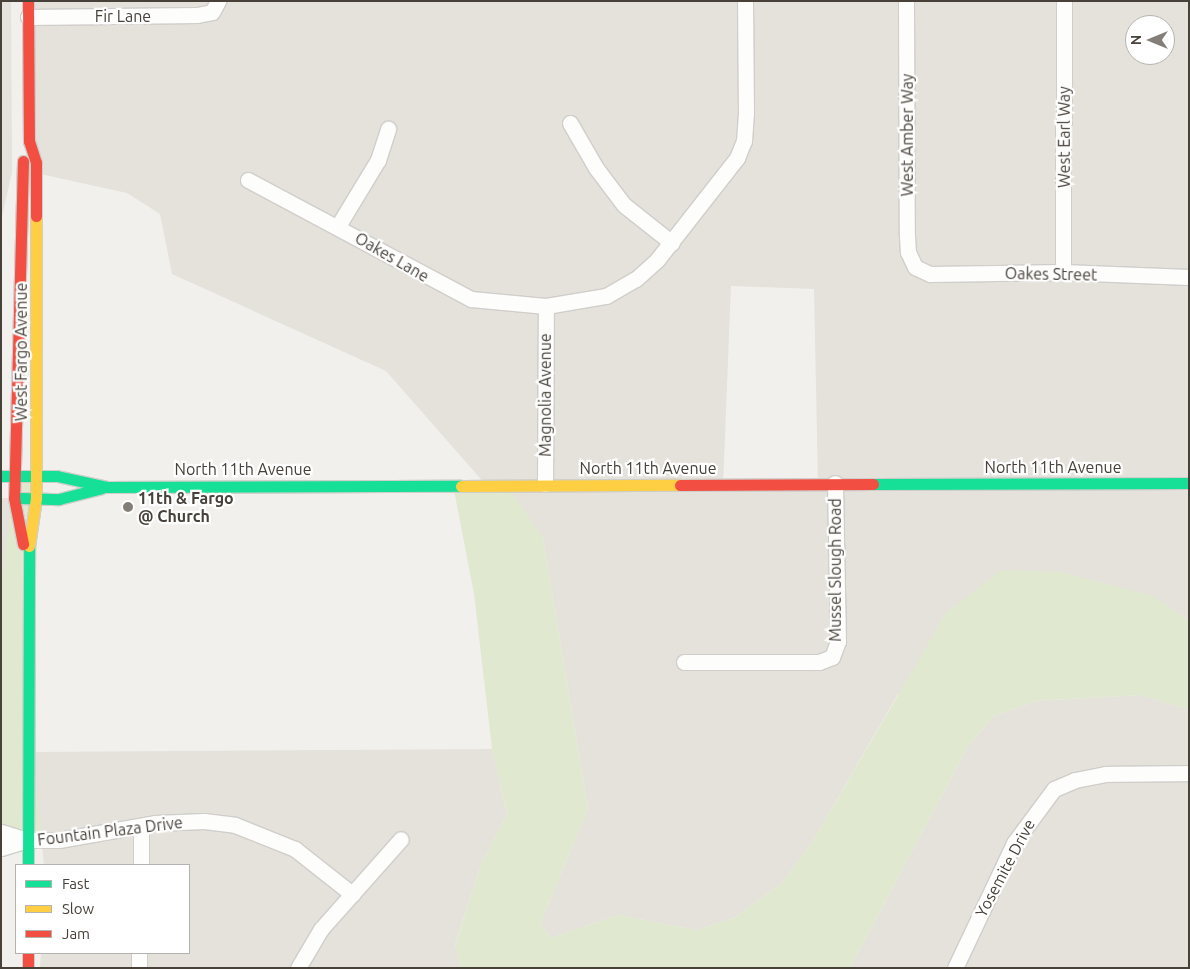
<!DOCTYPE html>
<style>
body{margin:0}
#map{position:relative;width:1190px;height:969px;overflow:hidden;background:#f2f0ed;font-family:Ubuntu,sans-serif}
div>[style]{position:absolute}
.residential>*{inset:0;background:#e5e1db}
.green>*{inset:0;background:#e0e9d0}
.roads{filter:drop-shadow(1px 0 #d0cecb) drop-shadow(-1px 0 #d0cecb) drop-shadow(0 1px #d0cecb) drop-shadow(0 -1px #d0cecb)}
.street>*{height:15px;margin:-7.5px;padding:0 7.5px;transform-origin:7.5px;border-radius:7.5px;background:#fdfdfc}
.fast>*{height:11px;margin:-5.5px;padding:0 5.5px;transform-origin:5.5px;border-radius:5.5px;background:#16e098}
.slow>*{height:11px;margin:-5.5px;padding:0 5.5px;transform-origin:5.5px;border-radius:5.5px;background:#ffcf43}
.jam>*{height:11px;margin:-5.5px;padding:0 5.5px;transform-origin:5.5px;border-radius:5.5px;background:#f24e42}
.dots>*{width:14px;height:14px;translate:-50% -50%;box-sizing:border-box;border:2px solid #fff;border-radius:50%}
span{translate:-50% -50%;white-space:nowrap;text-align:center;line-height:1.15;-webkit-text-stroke:4.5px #fff;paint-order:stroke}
.street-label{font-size:16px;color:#474139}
.poi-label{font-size:16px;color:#474139;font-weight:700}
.left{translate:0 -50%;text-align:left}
.frame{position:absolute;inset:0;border:2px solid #474139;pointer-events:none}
.legend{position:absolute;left:15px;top:864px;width:175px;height:90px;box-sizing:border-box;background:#fff;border:1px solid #b5b3b0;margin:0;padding:6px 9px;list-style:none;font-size:15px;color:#474139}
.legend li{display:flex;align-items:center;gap:10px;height:25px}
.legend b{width:25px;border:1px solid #b5b3b0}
.north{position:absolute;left:1125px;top:15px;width:50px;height:50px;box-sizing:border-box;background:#fff;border:1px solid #b5b3b0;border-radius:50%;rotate:270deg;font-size:14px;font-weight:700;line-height:20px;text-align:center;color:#474139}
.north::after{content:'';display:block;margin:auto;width:18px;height:22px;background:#837e78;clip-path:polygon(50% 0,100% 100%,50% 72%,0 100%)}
</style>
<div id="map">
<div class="residential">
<i style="clip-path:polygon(1px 1px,11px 1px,12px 172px,1px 221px)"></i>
<i style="clip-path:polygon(evenodd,28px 1px,1189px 1px,1189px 621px,1152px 596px,898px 694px,814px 839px,783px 882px,734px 918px,696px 930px,618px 915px,551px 938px,540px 924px,588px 809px,543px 538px,486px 485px,386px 371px,172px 274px,160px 214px,127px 193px,36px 173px,28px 1px,1135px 25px,1165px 25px,1165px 55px,1135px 55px,1135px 25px,28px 1px,731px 286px,814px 289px,818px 484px,723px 484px,731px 286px)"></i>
<i style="clip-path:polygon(1px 498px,14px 498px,1px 584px)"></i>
<i style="clip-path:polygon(1141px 695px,1189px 710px,1189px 968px,850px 968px,968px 746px,994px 716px,1036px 701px)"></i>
<i style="clip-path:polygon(492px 749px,507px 814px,481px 864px,455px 945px,461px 968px,40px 968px,41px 953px,189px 953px,189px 865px,44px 865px,32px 752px)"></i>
</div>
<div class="green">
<i style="clip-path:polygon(15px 476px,36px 476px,32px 752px,42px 840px,1px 849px,1px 584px)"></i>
<i style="clip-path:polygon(453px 485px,507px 485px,543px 538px,588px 809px,540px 924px,551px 938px,618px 915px,696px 930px,734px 918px,783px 882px,814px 839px,946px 613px,1001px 570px,1061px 572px,1153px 596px,1189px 621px,1189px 710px,1141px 695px,1036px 701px,994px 716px,968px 746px,850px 968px,461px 968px,455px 946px,481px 864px,507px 814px,492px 749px,474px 594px)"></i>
</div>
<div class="roads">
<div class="street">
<i style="left:906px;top:1px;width:234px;rotate:89.8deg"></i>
<i style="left:907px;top:235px;width:17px;rotate:87deg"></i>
<i style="left:908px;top:252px;width:17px;rotate:65deg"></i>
<i style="left:915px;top:267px;width:17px;rotate:25deg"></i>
<i style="left:930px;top:274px;width:133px;rotate:-0.9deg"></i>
<i style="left:1063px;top:272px;width:126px;rotate:2.3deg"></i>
<i style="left:28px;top:17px;width:169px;rotate:-0.7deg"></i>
<i style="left:197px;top:15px;width:15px;rotate:-11deg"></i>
<i style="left:212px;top:12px;width:13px;rotate:-61deg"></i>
<i style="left:570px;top:123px;width:52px;rotate:60deg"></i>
<i style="left:596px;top:168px;width:46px;rotate:52.9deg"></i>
<i style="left:624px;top:205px;width:61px;rotate:38.4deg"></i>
<i style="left:248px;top:180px;width:253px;rotate:28.1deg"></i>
<i style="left:471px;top:299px;width:75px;rotate:5.3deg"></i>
<i style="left:546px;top:306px;width:61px;rotate:-9.5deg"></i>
<i style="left:606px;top:296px;width:34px;rotate:-30deg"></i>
<i style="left:636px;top:279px;width:28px;rotate:-42deg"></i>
<i style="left:657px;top:260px;width:130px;rotate:-51.9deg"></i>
<i style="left:737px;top:158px;width:18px;rotate:-68deg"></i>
<i style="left:744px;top:141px;width:28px;rotate:-86deg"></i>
<i style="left:746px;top:113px;width:112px;rotate:-90.5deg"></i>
<i style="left:338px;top:226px;width:77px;rotate:-58.8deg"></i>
<i style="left:378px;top:160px;width:33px;rotate:-72deg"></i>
<i style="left:1063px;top:272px;width:271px;rotate:-89.8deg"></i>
<i style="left:545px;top:484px;width:178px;rotate:-89.7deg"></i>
<i style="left:684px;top:662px;width:135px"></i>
<i style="left:819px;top:662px;width:14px;rotate:-21deg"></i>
<i style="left:832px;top:657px;width:17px;rotate:-69deg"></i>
<i style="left:838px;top:641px;width:158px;rotate:-91.1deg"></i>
<i style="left:1px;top:832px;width:28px;rotate:17deg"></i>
<i style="left:28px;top:840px;width:31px"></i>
<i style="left:59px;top:840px;width:97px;rotate:-10deg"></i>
<i style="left:155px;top:823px;width:49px;rotate:-2.3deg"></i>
<i style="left:204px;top:821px;width:31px;rotate:7deg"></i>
<i style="left:235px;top:825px;width:65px;rotate:21.8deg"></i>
<i style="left:295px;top:849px;width:73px;rotate:38.3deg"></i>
<i style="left:1px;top:848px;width:28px;rotate:-17deg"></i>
<i style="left:141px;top:865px;width:38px;rotate:-90deg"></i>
<i style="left:139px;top:968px;width:15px;rotate:-90deg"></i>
<i style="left:298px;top:968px;width:45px;rotate:-59.5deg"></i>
<i style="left:321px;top:929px;width:120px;rotate:-48.4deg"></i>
<i style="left:955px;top:968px;width:138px;rotate:-64.7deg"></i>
<i style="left:1014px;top:843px;width:67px;rotate:-53.5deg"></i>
<i style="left:1054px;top:789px;width:23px;rotate:-23deg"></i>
<i style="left:1075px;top:780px;width:32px;rotate:-11deg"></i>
<i style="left:1106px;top:774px;width:83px;rotate:-0.7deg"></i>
</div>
<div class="fast">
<i style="left:1px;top:476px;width:56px"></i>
<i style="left:57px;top:476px;width:51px;rotate:12.4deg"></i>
<i style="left:107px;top:487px;width:354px;rotate:-0.2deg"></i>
<i style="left:873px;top:484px;width:316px;rotate:-0.2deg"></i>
<i style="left:21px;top:498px;width:38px;rotate:2deg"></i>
<i style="left:59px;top:499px;width:44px;rotate:-14.3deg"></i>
<i style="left:28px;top:865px;width:319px;rotate:-89.8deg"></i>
</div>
<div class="slow">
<i style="left:461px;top:486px;width:219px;rotate:-0.3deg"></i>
<i style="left:29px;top:546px;width:49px;rotate:-81.7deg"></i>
<i style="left:36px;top:498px;width:282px;rotate:-90deg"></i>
</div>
<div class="jam">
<i style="left:28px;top:1px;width:140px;rotate:89.6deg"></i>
<i style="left:29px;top:141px;width:23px;rotate:72deg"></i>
<i style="left:36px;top:163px;width:53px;rotate:90deg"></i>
<i style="left:23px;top:161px;width:337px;rotate:91.5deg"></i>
<i style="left:14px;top:498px;width:47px;rotate:78.9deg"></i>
<i style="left:680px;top:485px;width:193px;rotate:-0.3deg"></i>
<i style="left:28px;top:953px;width:15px;rotate:90deg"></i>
</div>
</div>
<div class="dots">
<i style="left:128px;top:507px;background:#837e78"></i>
</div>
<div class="street-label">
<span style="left:123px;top:16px">Fir Lane</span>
<span style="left:907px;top:135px;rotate:-90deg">West Amber Way</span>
<span style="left:1064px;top:137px;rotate:-90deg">West Earl Way</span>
<span style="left:392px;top:257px;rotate:30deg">Oakes Lane</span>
<span style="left:1051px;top:274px;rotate:1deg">Oakes Street</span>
<span style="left:21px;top:352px;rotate:-90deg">West Fargo Avenue</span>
<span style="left:545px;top:395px;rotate:-90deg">Magnolia Avenue</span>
<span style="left:1053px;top:467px">North 11th Avenue</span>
<span style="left:648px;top:468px">North 11th Avenue</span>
<span style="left:243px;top:469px">North 11th Avenue</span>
<span style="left:835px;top:570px;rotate:-90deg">Mussel Slough Road</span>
<span style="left:110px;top:831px;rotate:-7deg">Fountain Plaza Drive</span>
<span style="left:1005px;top:868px;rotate:-62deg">Yosemite Drive</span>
</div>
<div class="poi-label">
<span class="left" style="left:138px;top:507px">11th &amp; Fargo<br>@ Church</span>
</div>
<div class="frame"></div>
<ul class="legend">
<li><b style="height:6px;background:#16e098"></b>Fast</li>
<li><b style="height:6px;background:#ffcf43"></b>Slow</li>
<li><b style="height:6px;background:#f24e42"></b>Jam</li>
</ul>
<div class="north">N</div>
</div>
